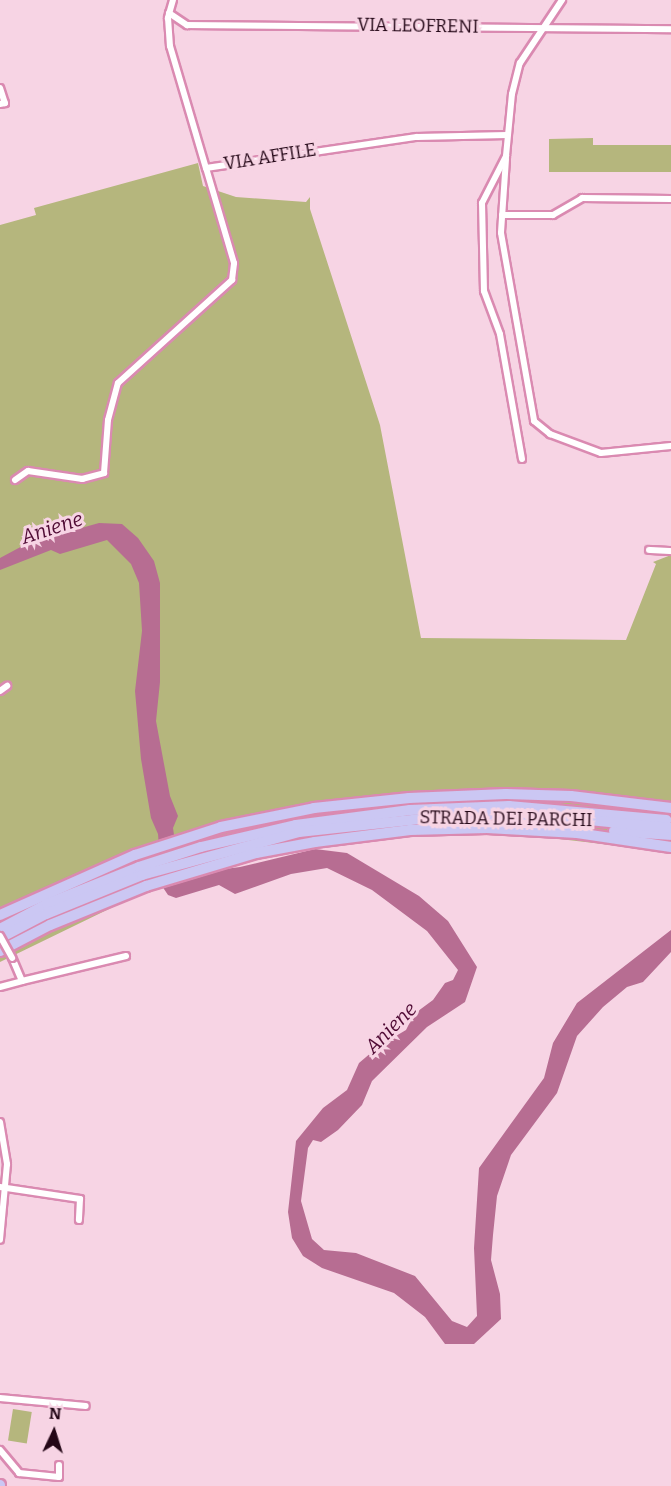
<!DOCTYPE html>
<style>
body{margin:0}
#map{position:relative;width:671px;height:1486px;overflow:hidden;background:#f7d4e4;font-family:Bitter,serif}
div>[style]{position:absolute}
.green>*{inset:0;background:#b5b67d;transform-origin:0 0}
.water>*{inset:0;background:#b76d92}
.roads{filter:drop-shadow(2px 0 #da8ab1) drop-shadow(-2px 0 #da8ab1) drop-shadow(0 2px #da8ab1) drop-shadow(0 -2px #da8ab1)}
.minor>*{height:6px;margin:-3px;padding:0 3px;transform-origin:3px;border-radius:3px;background:#fff}
.motorway>*{height:10px;margin:-5px;padding:0 5px;transform-origin:5px;border-radius:5px;background:#cbc7f3}
.bridges{filter:drop-shadow(2px 0 #da8ab1) drop-shadow(-2px 0 #da8ab1) drop-shadow(0 2px #da8ab1) drop-shadow(0 -2px #da8ab1)}
.minor-bridge>*{height:6px;margin:-3px;padding:0 3px;transform-origin:3px;border-radius:3px;background:#fff}
span{translate:-50% -50%;white-space:nowrap;text-align:center;line-height:1.15;-webkit-text-stroke:6px #f7d4e4;paint-order:stroke}
.street-label{font-size:18px;color:#240717}
.water-label{font-size:20px;color:#4e0933;font-style:italic}
.north{position:absolute;left:24px;top:1402px;width:60px;height:60px;-webkit-text-stroke:4px #f7d4e4;paint-order:stroke;rotate:4deg;font-size:16px;font-weight:700;line-height:24px;text-align:center;color:#240717}
.north::after{content:'';display:block;margin:auto;width:21px;height:27px;background:#240717;clip-path:polygon(50% 0,100% 100%,50% 72%,0 100%)}
</style>
<div id="map">
<div class="green">
<i style="clip-path:polygon(593px 138px,593px 145px,671px 145px,671px 172px,549px 172px,549px 139px)"></i>
<i style="clip-path:polygon(198px 163px,203px 186px,236px 197px,306px 202px,310px 197px,310px 209px,380px 425px,421px 638px,626px 640px,656px 564px,653px 562px,671px 555px,671px 852px,500px 832px,371px 838px,317px 847px,192px 874px,148px 890px,0 962px,0 225px,36px 215px,34px 208px)"></i>
<i style="left:13px;top:1409px;width:19px;height:32px;rotate:9deg"></i>
</div>
<div class="water">
<i style="clip-path:polygon(99px 523px,122px 524px,138px 538px,154px 561px,160px 583px,160px 682px,156px 721px,170px 796px,178px 816px,173px 828px,180px 875px,240px 867px,315px 849px,347px 853px,419px 896px,448px 921px,477px 967px,465px 1002px,427px 1027px,372px 1081px,362px 1105px,338px 1130px,321px 1142px,313px 1140px,308px 1148px,301px 1201px,312px 1239px,324px 1250px,356px 1253px,415px 1276px,452px 1321px,467px 1327px,477px 1316px,474px 1248px,479px 1168px,544px 1078px,553px 1043px,577px 1003px,671px 930px,671px 952px,643px 982px,627px 987px,603px 1007px,577px 1036px,557px 1093px,511px 1155px,497px 1196px,493px 1235px,491px 1260px,500px 1294px,501px 1319px,474px 1344px,445px 1344px,425px 1317px,394px 1293px,322px 1268px,303px 1256px,292px 1238px,288px 1212px,296px 1141px,323px 1108px,347px 1090px,359px 1063px,379px 1046px,406px 1030px,414px 1014px,433px 1000px,445px 983px,453px 980px,458px 970px,427px 931px,372px 890px,327px 868px,291px 874px,235px 894px,219px 885px,176px 898px,168px 895px,162px 886px,158px 834px,151px 818px,141px 759px,135px 691px,142px 631px,139px 583px,131px 564px,107px 540px,60px 554px,51px 550px,0 570px,0 558px,28px 543px)"></i>
</div>
<div class="roads">
<div class="minor">
<i style="left:173px;top:0;width:19px;rotate:106deg"></i>
<i style="left:168px;top:18px;width:28px;rotate:86deg"></i>
<i style="left:170px;top:46px;width:127px;rotate:73.6deg"></i>
<i style="left:206px;top:168px;width:213px;rotate:-8.4deg"></i>
<i style="left:417px;top:137px;width:90px;rotate:-1.3deg"></i>
<i style="left:169px;top:13px;width:22px;rotate:34deg"></i>
<i style="left:187px;top:25px;width:484px;rotate:0.5deg"></i>
<i style="left:0;top:88px;width:16px;rotate:72deg"></i>
<i style="left:5px;top:103px;width:5px;rotate:169deg"></i>
<i style="left:506px;top:159px;width:74px;rotate:93.9deg"></i>
<i style="left:501px;top:233px;width:191px;rotate:80deg"></i>
<i style="left:534px;top:421px;width:21px;rotate:39deg"></i>
<i style="left:550px;top:434px;width:54px;rotate:20.4deg"></i>
<i style="left:601px;top:453px;width:70px;rotate:-5.7deg"></i>
<i style="left:502px;top:215px;width:51px"></i>
<i style="left:553px;top:215px;width:34px;rotate:-30deg"></i>
<i style="left:582px;top:198px;width:89px;rotate:0.6deg"></i>
<i style="left:522px;top:459px;width:127px;rotate:-100deg"></i>
<i style="left:500px;top:334px;width:46px;rotate:-110.4deg"></i>
<i style="left:484px;top:291px;width:88px;rotate:-91.3deg"></i>
<i style="left:482px;top:203px;width:53px;rotate:-62.9deg"></i>
<i style="left:506px;top:156px;width:62px;rotate:-84.5deg"></i>
<i style="left:512px;top:94px;width:32px;rotate:-76deg"></i>
<i style="left:520px;top:63px;width:76px;rotate:-56.3deg"></i>
<i style="left:15px;top:480px;width:16px;rotate:-35deg"></i>
<i style="left:28px;top:471px;width:55px;rotate:8.4deg"></i>
<i style="left:82px;top:479px;width:23px;rotate:-15deg"></i>
<i style="left:104px;top:473px;width:53px;rotate:-85.7deg"></i>
<i style="left:108px;top:420px;width:38px;rotate:-75deg"></i>
<i style="left:118px;top:383px;width:154px;rotate:-42.1deg"></i>
<i style="left:232px;top:280px;width:17px;rotate:-83deg"></i>
<i style="left:234px;top:263px;width:99px;rotate:-106.4deg"></i>
<i style="left:649px;top:550px;width:22px;rotate:3deg"></i>
<i style="left:0;top:691px;width:9px;rotate:-36deg"></i>
<i style="left:22px;top:981px;width:107px;rotate:-13.5deg"></i>
<i style="left:0;top:987px;width:23px;rotate:-15deg"></i>
<i style="left:22px;top:981px;width:25px;rotate:-113deg"></i>
<i style="left:0;top:1122px;width:43px;rotate:80.5deg"></i>
<i style="left:7px;top:1164px;width:76px;rotate:95.3deg"></i>
<i style="left:0;top:1187px;width:81px;rotate:8.5deg"></i>
<i style="left:80px;top:1199px;width:21px;rotate:93deg"></i>
<i style="left:0;top:1398px;width:86px;rotate:5.3deg"></i>
<i style="left:0;top:1450px;width:30px;rotate:50deg"></i>
<i style="left:19px;top:1473px;width:40px;rotate:5.7deg"></i>
<i style="left:59px;top:1477px;width:12px;rotate:-90deg"></i>
</div>
<div class="motorway">
<i style="left:614px;top:831px;width:57px;rotate:4deg"></i>
<i style="left:0;top:915px;width:148px;rotate:-24deg"></i>
<i style="left:135px;top:855px;width:90px;rotate:-18deg"></i>
<i style="left:221px;top:827px;width:95px;rotate:-11.5deg"></i>
<i style="left:314px;top:808px;width:96px;rotate:-6deg"></i>
<i style="left:409px;top:798px;width:97px;rotate:-2.4deg"></i>
<i style="left:506px;top:794px;width:65px;rotate:1.8deg"></i>
<i style="left:571px;top:796px;width:101px;rotate:6.8deg"></i>
<i style="left:0;top:929px;width:53px;rotate:-28deg"></i>
<i style="left:47px;top:904px;width:99px;rotate:-21.9deg"></i>
<i style="left:139px;top:867px;width:65px;rotate:-17.9deg"></i>
<i style="left:201px;top:847px;width:98px;rotate:-13deg"></i>
<i style="left:296px;top:825px;width:115px;rotate:-7.5deg"></i>
<i style="left:410px;top:810px;width:99px;rotate:-2.3deg"></i>
<i style="left:509px;top:806px;width:158px;rotate:5.1deg"></i>
<i style="left:0;top:938px;width:52px;rotate:-27.6deg"></i>
<i style="left:46px;top:914px;width:104px;rotate:-22.1deg"></i>
<i style="left:142px;top:875px;width:163px;rotate:-15.3deg"></i>
<i style="left:299px;top:832px;width:161px;rotate:-6.1deg"></i>
<i style="left:459px;top:815px;width:79px"></i>
<i style="left:538px;top:815px;width:134px;rotate:5.6deg"></i>
<i style="left:0;top:951px;width:56px;rotate:-27.5deg"></i>
<i style="left:50px;top:925px;width:104px;rotate:-22.1deg"></i>
<i style="left:146px;top:886px;width:115px;rotate:-16.7deg"></i>
<i style="left:256px;top:853px;width:60px;rotate:-10.6deg"></i>
<i style="left:315px;top:842px;width:96px;rotate:-7.2deg"></i>
<i style="left:410px;top:830px;width:77px;rotate:-1.5deg"></i>
<i style="left:487px;top:828px;width:90px;rotate:3.2deg"></i>
<i style="left:577px;top:833px;width:95px;rotate:8.5deg"></i>
<i style="left:0;top:1485px;width:1px;rotate:90deg"></i>
</div>
</div>
<div class="bridges">
<div class="minor-bridge">
<i style="left:0;top:936px;width:25px;rotate:61deg"></i>
</div>
</div>
<div class="street-label">
<span style="left:418px;top:26px;rotate:1deg">VIA LEOFRENI</span>
<span style="left:270px;top:157px;rotate:-9deg">VIA AFFILE</span>
<span style="left:506px;top:819px;rotate:1deg">STRADA DEI PARCHI</span>
</div>
<div class="water-label">
<span style="left:52px;top:528px;rotate:-18deg">Aniene</span>
<span style="left:391px;top:1028px;rotate:-45deg">Aniene</span>
</div>
<div class="north">N</div>
</div>
